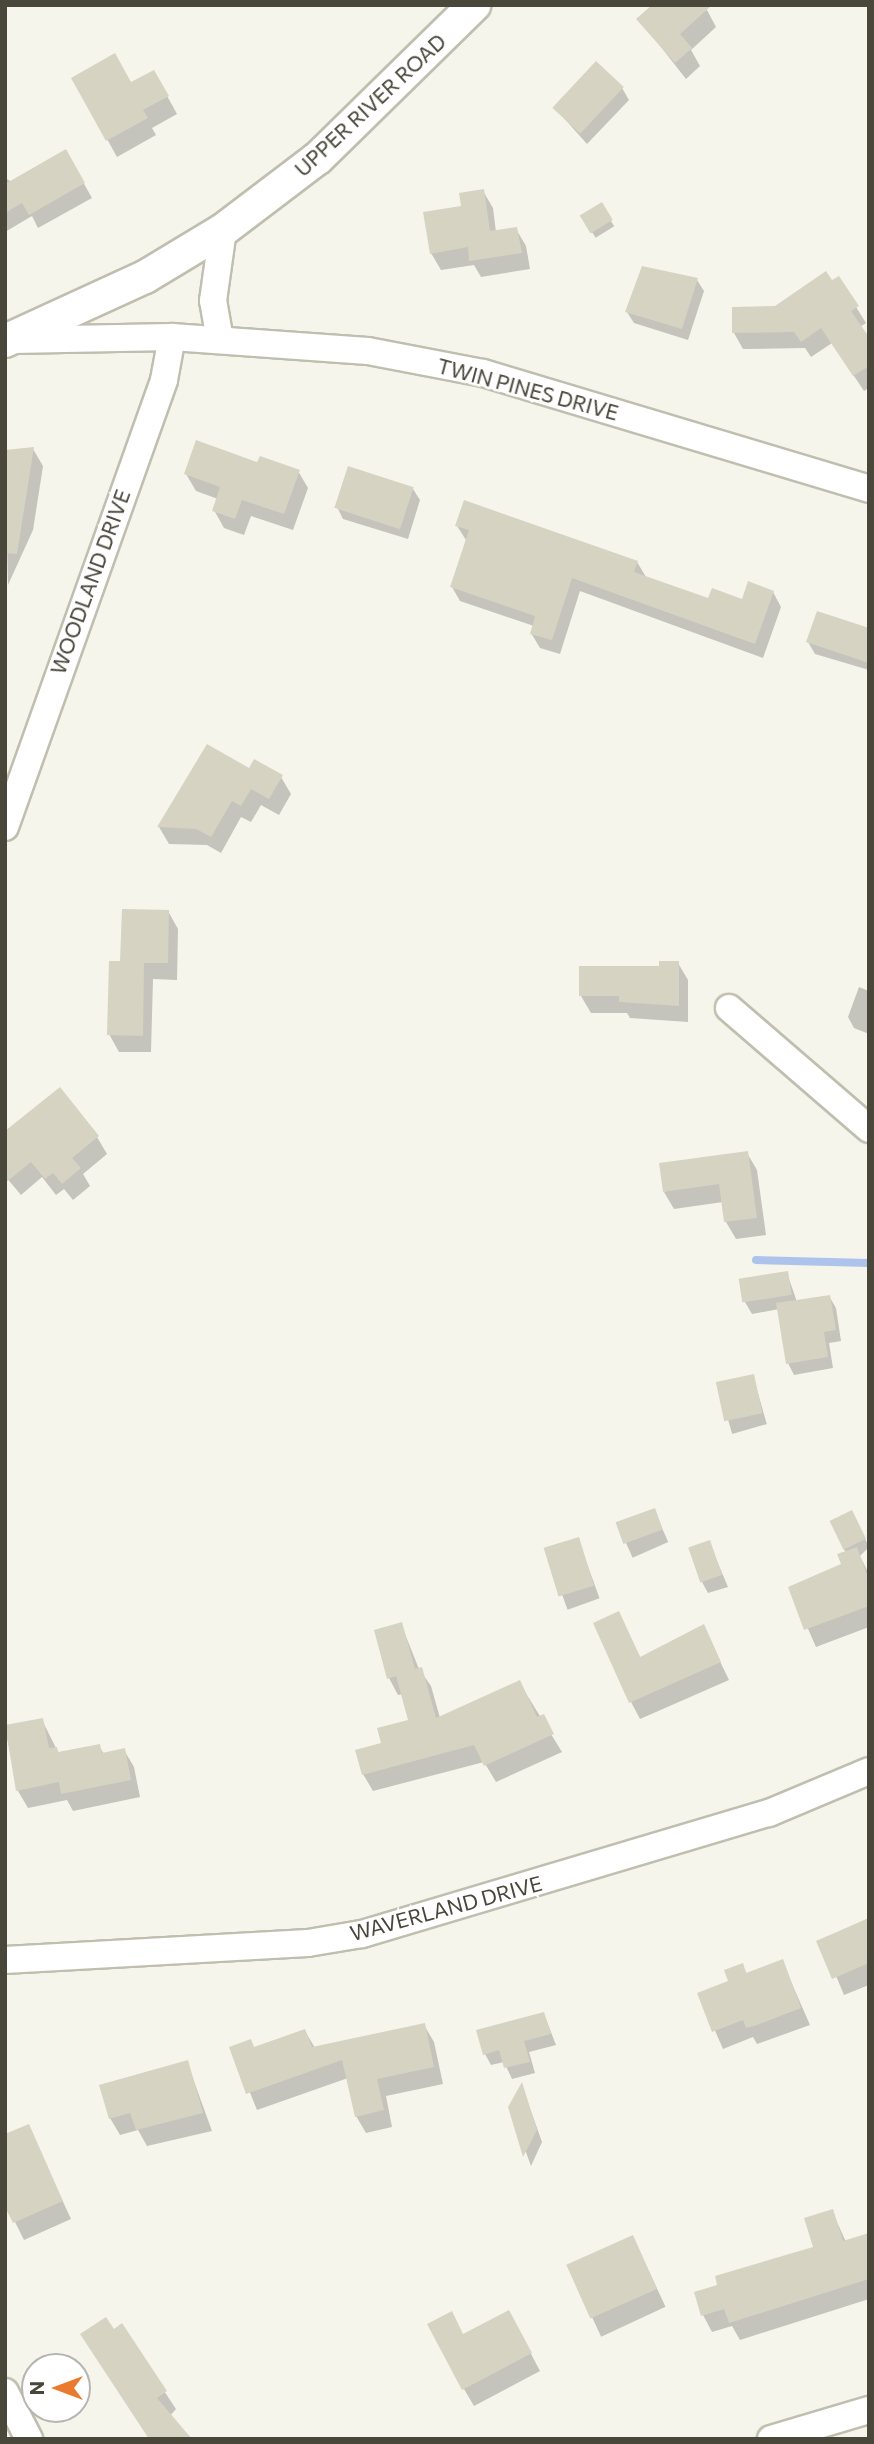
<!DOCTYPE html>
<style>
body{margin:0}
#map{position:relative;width:874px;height:2444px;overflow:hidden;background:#f5f5ec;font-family:Commissioner,sans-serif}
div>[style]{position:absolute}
.shadow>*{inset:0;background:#0003;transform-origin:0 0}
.stream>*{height:8px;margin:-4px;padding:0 4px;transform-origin:4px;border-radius:4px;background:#aec3ec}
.building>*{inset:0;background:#d6d3c2;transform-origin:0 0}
.roads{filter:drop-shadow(2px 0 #c0bfaf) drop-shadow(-2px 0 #c0bfaf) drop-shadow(0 2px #c0bfaf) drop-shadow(0 -2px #c0bfaf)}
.minor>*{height:26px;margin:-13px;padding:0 13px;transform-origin:13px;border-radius:13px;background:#fff}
.tertiary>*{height:32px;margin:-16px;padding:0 16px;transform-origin:16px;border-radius:16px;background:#fff}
span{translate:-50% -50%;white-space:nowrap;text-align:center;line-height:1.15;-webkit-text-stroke:5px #fff;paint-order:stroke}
.street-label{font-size:21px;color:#49473a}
.frame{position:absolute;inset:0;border:7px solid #49473a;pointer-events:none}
.north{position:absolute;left:21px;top:2353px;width:70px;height:70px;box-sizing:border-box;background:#fff;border:2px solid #b6b5b0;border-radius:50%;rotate:270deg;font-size:19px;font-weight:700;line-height:28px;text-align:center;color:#49473a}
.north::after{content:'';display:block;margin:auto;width:24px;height:32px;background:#eb7a2e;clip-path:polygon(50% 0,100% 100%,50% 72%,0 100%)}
</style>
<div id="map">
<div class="shadow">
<i style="clip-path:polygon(707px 10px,716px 27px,691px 50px,700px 66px,686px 79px,639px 19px)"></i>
<i style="clip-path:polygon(154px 72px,177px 114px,152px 128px,156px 135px,117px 157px,73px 78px,131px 85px)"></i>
<i style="clip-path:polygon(622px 88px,629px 100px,587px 144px,554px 107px)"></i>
<i style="clip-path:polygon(66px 152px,92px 198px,38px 228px,32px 216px,5px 232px,5px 178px,12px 182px)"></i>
<i style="clip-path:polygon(483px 191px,493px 208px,496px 232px,516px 229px,526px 246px,530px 269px,481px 277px,474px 265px,441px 270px,431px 253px,463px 208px)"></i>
<i style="left:601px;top:205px;width:25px;height:22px;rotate:58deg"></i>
<i style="clip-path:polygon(838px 278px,866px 323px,860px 327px,869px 341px,869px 388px,864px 391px,832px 343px,811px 357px,805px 348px,743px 349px,734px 333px)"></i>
<i style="clip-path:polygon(697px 280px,704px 291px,688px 340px,634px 323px,627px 312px)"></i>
<i style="clip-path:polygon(33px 449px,43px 466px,33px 530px,8px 585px,5px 452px)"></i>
<i style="clip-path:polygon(258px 464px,298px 471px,308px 488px,293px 530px,251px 516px,244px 535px,224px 528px,214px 510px,218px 499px,196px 491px,186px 474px)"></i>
<i style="clip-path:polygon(413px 489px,420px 500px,408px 539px,343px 519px,337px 507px)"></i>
<i style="clip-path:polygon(457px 526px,637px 562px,646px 577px,709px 601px,743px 601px,773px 592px,781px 607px,763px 658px,580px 591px,560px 654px,540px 648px,531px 633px,534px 626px,460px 601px,452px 587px,466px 540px)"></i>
<i style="clip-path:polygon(869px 632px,869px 670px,815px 654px,808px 642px)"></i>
<i style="clip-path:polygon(249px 770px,281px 777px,291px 794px,279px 815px,261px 805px,251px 822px,241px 817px,221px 853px,207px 845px,169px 844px,159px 827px)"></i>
<i style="clip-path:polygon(168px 911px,178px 929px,177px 980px,153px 979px,151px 1052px,119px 1052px,109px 1034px,122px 963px)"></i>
<i style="clip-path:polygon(678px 963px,688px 980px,688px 1022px,630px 1018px,627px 1013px,591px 1013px,581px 996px)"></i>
<i style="clip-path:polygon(859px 987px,869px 991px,869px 1034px,854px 1028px,848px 1017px)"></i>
<i style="clip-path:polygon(5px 1133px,97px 1137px,107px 1154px,83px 1174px,90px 1186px,73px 1200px,64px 1189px,56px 1195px,42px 1177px,21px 1195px,5px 1176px)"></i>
<i style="clip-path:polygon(747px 1153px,757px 1170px,766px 1235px,736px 1239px,726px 1222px,723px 1202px,674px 1209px,664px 1192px)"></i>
<i style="clip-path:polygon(787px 1273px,797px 1302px,829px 1296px,836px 1308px,841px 1341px,829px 1343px,833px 1368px,794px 1375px,788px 1363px,779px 1309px,752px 1314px,745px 1302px)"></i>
<i style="left:753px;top:1376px;width:50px;height:36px;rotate:74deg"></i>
<i style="left:654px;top:1510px;width:35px;height:39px;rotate:66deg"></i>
<i style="clip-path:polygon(831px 1522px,858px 1524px,869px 1547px,860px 1556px,869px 1574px,869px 1627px,816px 1647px,790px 1588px,843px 1565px,846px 1553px)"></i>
<i style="left:578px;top:1539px;width:63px;height:34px;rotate:70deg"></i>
<i style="clip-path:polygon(709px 1542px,728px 1587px,708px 1593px,702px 1582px)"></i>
<i style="clip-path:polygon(619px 1613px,641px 1659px,703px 1626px,729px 1680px,640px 1719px,631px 1702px)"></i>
<i style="clip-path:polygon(401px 1624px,419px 1669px,431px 1686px,440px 1718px,519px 1682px,562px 1752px,496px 1782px,484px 1762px,373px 1791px,363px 1774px,383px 1744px,410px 1721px,403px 1694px,398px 1695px,389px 1678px)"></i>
<i style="clip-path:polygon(42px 1720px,59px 1754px,99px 1746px,104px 1754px,124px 1750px,134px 1767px,140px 1797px,73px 1811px,67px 1800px,28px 1808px,18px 1791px,5px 1727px)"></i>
<i style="clip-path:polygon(869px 1918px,869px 1985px,844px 1995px,821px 1940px)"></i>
<i style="clip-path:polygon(782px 1961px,810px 2025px,757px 2044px,753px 2037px,723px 2049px,699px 1994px,730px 1982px,742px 1965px,747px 1974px)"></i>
<i style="clip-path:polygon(544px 2014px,556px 2045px,529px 2052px,535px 2073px,512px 2079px,504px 2062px,491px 2065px,485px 2054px)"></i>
<i style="clip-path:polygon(424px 2025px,434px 2042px,443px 2084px,386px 2096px,392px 2127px,366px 2133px,356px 2116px,348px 2078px,257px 2110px,232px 2048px,255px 2049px,305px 2031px,315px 2048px)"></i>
<i style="clip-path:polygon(187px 2062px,212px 2131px,147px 2146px,138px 2130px,120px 2135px,110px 2118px)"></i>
<i style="clip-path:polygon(522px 2086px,542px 2142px,531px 2166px,510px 2108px)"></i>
<i style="clip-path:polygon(28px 2126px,71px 2219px,24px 2240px,5px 2202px)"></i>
<i style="clip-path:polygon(832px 2211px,846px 2242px,869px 2235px,869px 2299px,740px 2340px,732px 2326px,712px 2332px,703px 2315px,816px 2248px)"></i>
<i style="left:633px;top:2237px;width:77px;height:71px;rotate:65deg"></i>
<i style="clip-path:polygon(121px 2326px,176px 2409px,150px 2439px,113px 2331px)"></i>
<i style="clip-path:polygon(518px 2329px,540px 2371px,474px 2406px,464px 2389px,463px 2336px)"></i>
</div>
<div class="stream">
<i style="left:756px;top:1260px;width:113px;rotate:1.5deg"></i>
</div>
<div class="building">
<i style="clip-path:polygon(652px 5px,712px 5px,680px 34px,692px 48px,675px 63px,636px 19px)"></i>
<i style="clip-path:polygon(115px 53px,131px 82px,154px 70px,169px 96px,143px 110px,148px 118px,106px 141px,71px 78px)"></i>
<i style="left:596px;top:61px;width:38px;height:64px;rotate:43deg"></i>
<i style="clip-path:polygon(66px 149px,85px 183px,29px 215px,22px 203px,5px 213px,5px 184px)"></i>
<i style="clip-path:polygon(484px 189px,490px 231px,517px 227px,522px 253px,469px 261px,468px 247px,430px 254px,423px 212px,461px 206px,459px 193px)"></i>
<i style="left:602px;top:202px;width:21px;height:26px;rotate:59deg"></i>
<i style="clip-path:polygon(642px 266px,698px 278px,682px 329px,625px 312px)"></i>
<i style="clip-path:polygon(826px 271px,832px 280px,839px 276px,859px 306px,851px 311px,869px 337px,869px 366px,853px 376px,821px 328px,801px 342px,794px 332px,732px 333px,732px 307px,775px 306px)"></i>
<i style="clip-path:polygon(196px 440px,257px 462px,260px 456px,300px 470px,284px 514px,242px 500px,235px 519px,212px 511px,220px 487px,184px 474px)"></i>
<i style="clip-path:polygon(34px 447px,17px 554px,5px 553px,5px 450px)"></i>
<i style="left:348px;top:466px;width:69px;height:44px;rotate:18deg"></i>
<i style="clip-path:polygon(464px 500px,638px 561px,634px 572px,708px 598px,712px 588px,742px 599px,748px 581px,774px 591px,755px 644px,572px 578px,552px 640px,530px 634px,535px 616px,450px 587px,469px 530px,455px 526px)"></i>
<i style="clip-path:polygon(817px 611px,869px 628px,869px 663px,806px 642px)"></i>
<i style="clip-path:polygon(207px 744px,249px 768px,254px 759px,283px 775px,269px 799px,251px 789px,241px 806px,232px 801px,211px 837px,196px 829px,157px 827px)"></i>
<i style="clip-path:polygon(122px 909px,169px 910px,168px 963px,144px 963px,143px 1036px,107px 1035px,109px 961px,120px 961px)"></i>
<i style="clip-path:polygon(659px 961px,679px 961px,679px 1006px,619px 1002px,619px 996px,579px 996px,579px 966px,659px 966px)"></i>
<i style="clip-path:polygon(60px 1087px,99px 1136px,72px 1158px,81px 1168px,62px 1184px,53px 1173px,45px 1179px,31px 1162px,5px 1183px,5px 1131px)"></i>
<i style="clip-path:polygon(748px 1151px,757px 1218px,724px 1222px,719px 1184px,663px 1192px,659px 1163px)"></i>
<i style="left:788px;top:1271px;width:24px;height:50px;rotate:81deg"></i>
<i style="clip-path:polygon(830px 1295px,836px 1330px,824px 1332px,828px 1357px,786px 1364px,776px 1303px)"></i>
<i style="left:754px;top:1374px;width:40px;height:39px;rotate:78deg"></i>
<i style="left:655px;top:1508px;width:23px;height:42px;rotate:70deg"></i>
<i style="left:852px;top:1510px;width:32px;height:25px;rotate:64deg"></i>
<i style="left:579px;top:1537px;width:51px;height:37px;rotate:73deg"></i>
<i style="left:710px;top:1540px;width:37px;height:23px;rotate:71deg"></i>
<i style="clip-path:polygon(857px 1547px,869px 1580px,869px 1606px,804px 1630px,788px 1587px,841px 1564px,837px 1554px)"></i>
<i style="clip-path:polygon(619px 1611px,640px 1657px,704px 1624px,721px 1662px,629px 1703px,593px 1623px)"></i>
<i style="clip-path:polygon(402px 1622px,415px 1669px,422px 1667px,436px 1718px,520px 1680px,537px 1717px,544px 1714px,554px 1734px,484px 1766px,474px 1745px,362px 1775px,355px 1750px,381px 1743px,377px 1728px,408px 1720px,396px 1676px,387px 1679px,374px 1630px)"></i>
<i style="clip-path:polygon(43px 1718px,49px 1748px,57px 1747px,58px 1752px,100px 1744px,102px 1753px,125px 1748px,131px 1780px,61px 1794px,59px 1782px,16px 1791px,5px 1725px)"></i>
<i style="clip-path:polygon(869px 1918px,869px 1963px,832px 1979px,816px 1941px)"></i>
<i style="clip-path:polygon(783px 1959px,801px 2008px,757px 2025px,746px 2028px,743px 2020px,712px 2032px,697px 1993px,728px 1981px,724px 1970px,743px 1963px,746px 1973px)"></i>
<i style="clip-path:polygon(544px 2012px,551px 2034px,524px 2041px,530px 2062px,504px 2068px,499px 2050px,483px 2055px,476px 2030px)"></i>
<i style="clip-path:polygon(425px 2023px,434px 2067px,377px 2079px,384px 2110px,355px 2117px,342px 2060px,246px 2094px,229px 2047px,251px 2039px,254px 2047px,305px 2029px,312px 2047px)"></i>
<i style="clip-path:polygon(188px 2060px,203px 2113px,136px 2130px,130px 2113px,109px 2119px,99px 2085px)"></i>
<i style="clip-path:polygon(522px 2082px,537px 2130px,523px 2157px,508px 2107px)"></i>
<i style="clip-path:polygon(29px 2124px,63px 2201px,13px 2223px,5px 2207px,5px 2134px)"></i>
<i style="clip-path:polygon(833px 2209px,843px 2241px,869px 2233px,869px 2279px,729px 2323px,724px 2309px,701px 2316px,694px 2292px,717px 2285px,715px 2276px,813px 2247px,804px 2218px)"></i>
<i style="left:633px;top:2235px;width:59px;height:73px;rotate:66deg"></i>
<i style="clip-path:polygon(509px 2310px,532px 2353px,462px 2390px,427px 2324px,452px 2311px,463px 2334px)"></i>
<i style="clip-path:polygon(106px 2317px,114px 2329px,122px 2323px,167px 2391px,157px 2398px,192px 2439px,149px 2439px,80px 2334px)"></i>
</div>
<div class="roads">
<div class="minor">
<i style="left:12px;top:340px;width:160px;rotate:-1.1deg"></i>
<i style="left:172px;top:337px;width:196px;rotate:4.1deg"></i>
<i style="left:368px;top:351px;width:117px;rotate:10.8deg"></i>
<i style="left:483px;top:373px;width:403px;rotate:16.7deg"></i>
<i style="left:220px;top:340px;width:40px;rotate:-100deg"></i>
<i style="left:213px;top:301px;width:72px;rotate:-82deg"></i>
<i style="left:5px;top:827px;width:474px;rotate:-70.4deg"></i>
<i style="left:164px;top:380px;width:44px;rotate:-79.5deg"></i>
<i style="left:729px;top:1008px;width:185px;rotate:40.8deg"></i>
<i style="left:5px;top:1960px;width:303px;rotate:-3.2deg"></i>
<i style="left:308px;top:1943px;width:55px;rotate:-9.5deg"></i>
<i style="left:362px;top:1934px;width:425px;rotate:-16.6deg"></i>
<i style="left:769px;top:1813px;width:108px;rotate:-22.8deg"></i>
<i style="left:5px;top:2392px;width:53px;rotate:62.9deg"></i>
<i style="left:771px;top:2439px;width:102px;rotate:-16.5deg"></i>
</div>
<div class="tertiary">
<i style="left:5px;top:341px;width:154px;rotate:-24.6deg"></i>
<i style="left:145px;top:277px;width:91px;rotate:-31.1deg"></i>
<i style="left:223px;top:230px;width:119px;rotate:-37.2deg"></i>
<i style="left:318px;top:158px;width:219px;rotate:-44.4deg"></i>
</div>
</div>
<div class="street-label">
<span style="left:370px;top:105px;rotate:-43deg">UPPER RIVER ROAD</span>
<span style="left:528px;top:389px;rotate:15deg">TWIN PINES DRIVE</span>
<span style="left:90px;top:582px;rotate:-70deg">WOODLAND DRIVE</span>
<span style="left:446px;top:1908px;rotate:-15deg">WAVERLAND DRIVE</span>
</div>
<div class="frame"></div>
<div class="north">N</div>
</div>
